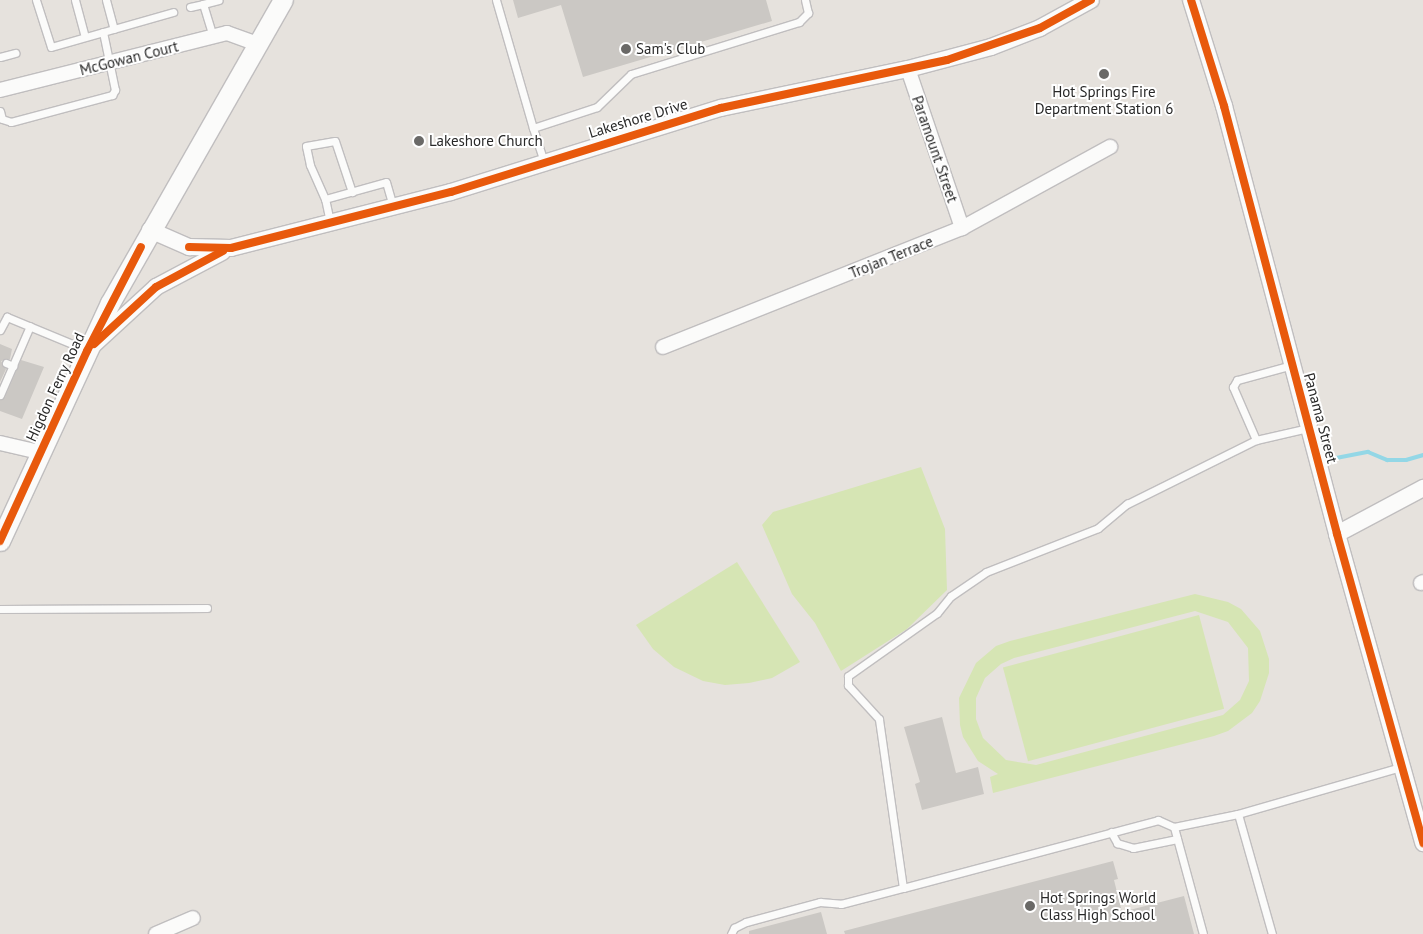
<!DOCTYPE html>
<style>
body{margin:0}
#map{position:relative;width:1423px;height:934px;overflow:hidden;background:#e6e2dd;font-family:"PT Sans",sans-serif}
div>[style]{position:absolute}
.pitch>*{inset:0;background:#d6e5b4;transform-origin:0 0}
.stream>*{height:4px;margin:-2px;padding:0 2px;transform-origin:2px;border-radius:2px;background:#93d7e6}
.building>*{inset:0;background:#cbc8c4}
.roads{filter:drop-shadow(1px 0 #c0bebf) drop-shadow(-1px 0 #c0bebf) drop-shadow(0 1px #c0bebf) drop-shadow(0 -1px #c0bebf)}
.service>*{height:7px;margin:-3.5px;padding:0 3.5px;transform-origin:3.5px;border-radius:3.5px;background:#fbfbfa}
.minor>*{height:14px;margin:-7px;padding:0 7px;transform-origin:7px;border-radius:7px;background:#fbfbfa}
.tertiary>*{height:16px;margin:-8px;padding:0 8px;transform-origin:8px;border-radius:8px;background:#fbfbfa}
.secondary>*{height:19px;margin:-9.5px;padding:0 9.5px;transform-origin:9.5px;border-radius:9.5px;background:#fbfbfa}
.cycleway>*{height:8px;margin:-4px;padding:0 4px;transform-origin:4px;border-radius:4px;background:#e8590c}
.dots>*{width:14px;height:14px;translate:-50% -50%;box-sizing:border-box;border:2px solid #fff;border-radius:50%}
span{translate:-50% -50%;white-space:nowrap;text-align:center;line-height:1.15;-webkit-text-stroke:4px #fff;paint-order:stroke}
.poi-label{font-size:15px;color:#282828}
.left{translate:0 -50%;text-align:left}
.street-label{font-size:15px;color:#282828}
</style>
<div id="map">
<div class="pitch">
<i style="clip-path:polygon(921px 467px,945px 529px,947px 590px,907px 629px,841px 671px,815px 623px,792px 594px,762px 525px,773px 512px)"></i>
<i style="clip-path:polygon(737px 562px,800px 662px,772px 678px,749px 683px,725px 685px,703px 681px,674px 667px,653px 649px,636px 625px)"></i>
<i style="clip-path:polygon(evenodd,1195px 594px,1228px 602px,1241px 609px,1260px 631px,1269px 659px,1269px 673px,1260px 701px,1252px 713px,1228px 731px,1214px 736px,993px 793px,990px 777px,998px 774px,978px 761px,963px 737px,960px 725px,959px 698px,976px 663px,996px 646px,1010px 641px,1195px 594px,1195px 611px,1228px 622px,1248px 648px,1249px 681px,1240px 700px,1223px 715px,1036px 765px,1006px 760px,983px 738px,976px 719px,976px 698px,985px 678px,1001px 664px,1014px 658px,1195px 611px)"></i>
<i style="left:1199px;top:615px;width:97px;height:203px;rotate:75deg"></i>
</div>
<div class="stream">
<i style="left:1331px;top:459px;width:38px;rotate:-11deg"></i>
<i style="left:1368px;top:452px;width:21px;rotate:23deg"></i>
<i style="left:1387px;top:460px;width:19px"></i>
<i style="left:1406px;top:460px;width:18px;rotate:-16deg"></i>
</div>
<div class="building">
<i style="clip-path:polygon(513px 0,766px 0,772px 21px,583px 77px,561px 5px,518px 18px)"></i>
<i style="clip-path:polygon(0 344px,12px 349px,10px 359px,1px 361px,6px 369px,0 382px)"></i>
<i style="clip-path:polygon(21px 360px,44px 367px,22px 419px,0 411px,0 400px,5px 397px)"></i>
<i style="clip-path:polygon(942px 717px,956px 773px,978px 767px,984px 794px,922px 810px,915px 784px,920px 782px,904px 727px)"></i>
<i style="clip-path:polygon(1113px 861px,1118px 879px,1114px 880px,1122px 912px,1184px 896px,1194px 934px,845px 934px,844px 931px)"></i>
<i style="clip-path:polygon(821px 912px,827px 934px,749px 934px,749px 931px)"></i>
</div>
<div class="roads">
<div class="service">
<i style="left:36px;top:0;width:49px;rotate:72.3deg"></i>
<i style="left:51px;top:47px;width:54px;rotate:-16.1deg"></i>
<i style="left:75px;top:0;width:38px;rotate:75deg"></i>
<i style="left:106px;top:0;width:30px;rotate:75deg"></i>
<i style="left:496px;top:0;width:133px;rotate:73.9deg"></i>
<i style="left:203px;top:4px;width:16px;rotate:-14deg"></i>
<i style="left:190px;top:7px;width:13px;rotate:-13deg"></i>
<i style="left:203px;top:4px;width:34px;rotate:73deg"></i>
<i style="left:0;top:57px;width:16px;rotate:-15deg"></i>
<i style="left:0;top:111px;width:8px;rotate:76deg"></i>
<i style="left:2px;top:119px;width:9px;rotate:18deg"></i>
<i style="left:11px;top:122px;width:105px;rotate:-15deg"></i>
<i style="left:112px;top:95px;width:6px;rotate:-59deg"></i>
<i style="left:115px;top:90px;width:59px;rotate:-101.7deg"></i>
<i style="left:103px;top:32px;width:73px;rotate:-15.9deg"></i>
<i style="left:544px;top:162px;width:36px;rotate:-108deg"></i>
<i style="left:533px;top:128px;width:67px;rotate:-18.2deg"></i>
<i style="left:597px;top:107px;width:47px;rotate:-44.1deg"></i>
<i style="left:631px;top:74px;width:176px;rotate:-17.2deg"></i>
<i style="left:799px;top:22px;width:13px;rotate:-45deg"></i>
<i style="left:808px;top:13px;width:13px;rotate:-103deg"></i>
<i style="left:325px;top:199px;width:37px;rotate:-114deg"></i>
<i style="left:310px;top:165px;width:19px;rotate:-102deg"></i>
<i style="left:306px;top:146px;width:29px;rotate:-10deg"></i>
<i style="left:335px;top:141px;width:54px;rotate:71.6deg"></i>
<i style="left:330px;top:222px;width:24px;rotate:-102deg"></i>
<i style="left:325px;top:199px;width:63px;rotate:-15.6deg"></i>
<i style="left:386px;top:182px;width:25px;rotate:74deg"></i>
<i style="left:0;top:330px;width:15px;rotate:-62deg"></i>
<i style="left:7px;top:317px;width:87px;rotate:22.4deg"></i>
<i style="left:6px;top:363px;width:8px;rotate:23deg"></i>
<i style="left:1292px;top:365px;width:57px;rotate:164.7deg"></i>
<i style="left:1237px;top:380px;width:8px;rotate:120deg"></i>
<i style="left:1233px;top:387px;width:58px;rotate:66.5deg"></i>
<i style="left:1256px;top:440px;width:53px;rotate:-13deg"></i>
<i style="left:0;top:395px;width:75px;rotate:-66.5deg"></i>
<i style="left:0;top:609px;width:207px;rotate:-0.3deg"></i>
<i style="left:1238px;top:814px;width:125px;rotate:74.2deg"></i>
<i style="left:1111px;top:832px;width:13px;rotate:61deg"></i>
<i style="left:1117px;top:843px;width:17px;rotate:17deg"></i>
<i style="left:1133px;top:848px;width:45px;rotate:-11.6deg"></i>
<i style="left:903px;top:888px;width:264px;rotate:-14.9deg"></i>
<i style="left:1158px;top:820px;width:17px;rotate:24deg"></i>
<i style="left:731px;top:934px;width:7px;rotate:-63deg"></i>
<i style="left:734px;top:928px;width:13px;rotate:-27deg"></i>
<i style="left:746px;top:922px;width:77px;rotate:-15.1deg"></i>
<i style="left:820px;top:902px;width:21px;rotate:5deg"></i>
<i style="left:841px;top:904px;width:64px;rotate:-14.5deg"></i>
<i style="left:903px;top:888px;width:171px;rotate:-98.1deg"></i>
<i style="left:879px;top:719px;width:46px;rotate:-132.4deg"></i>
<i style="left:848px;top:685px;width:9px;rotate:-90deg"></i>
<i style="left:848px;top:676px;width:109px;rotate:-35.3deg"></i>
<i style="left:937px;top:613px;width:22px;rotate:-51deg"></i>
<i style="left:951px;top:596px;width:42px;rotate:-34.4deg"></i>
<i style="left:986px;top:572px;width:120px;rotate:-21.4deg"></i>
<i style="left:1098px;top:528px;width:38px;rotate:-40deg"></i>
<i style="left:1127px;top:504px;width:144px;rotate:-26.4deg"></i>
<i style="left:1203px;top:934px;width:111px;rotate:-105.2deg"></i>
<i style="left:1174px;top:827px;width:65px;rotate:-11.5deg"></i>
<i style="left:1238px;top:814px;width:170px;rotate:-16.1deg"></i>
</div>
<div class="minor">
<i style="left:908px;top:69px;width:168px;rotate:71.2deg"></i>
<i style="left:0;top:90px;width:234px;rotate:-14.1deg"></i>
<i style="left:227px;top:33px;width:32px;rotate:20deg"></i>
<i style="left:663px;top:347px;width:322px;rotate:-21.7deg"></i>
<i style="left:962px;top:228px;width:169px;rotate:-28.7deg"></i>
<i style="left:0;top:443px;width:40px;rotate:13deg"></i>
<i style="left:1421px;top:583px;width:2px;rotate:-27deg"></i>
<i style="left:156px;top:934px;width:40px;rotate:-23.4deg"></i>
</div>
<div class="tertiary">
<i style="left:1191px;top:0;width:111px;rotate:72.7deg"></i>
<i style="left:1224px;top:106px;width:443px;rotate:75.2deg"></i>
<i style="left:1337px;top:534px;width:321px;rotate:74.4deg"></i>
<i style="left:150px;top:230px;width:43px;rotate:23.6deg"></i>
<i style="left:189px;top:247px;width:42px;rotate:1.4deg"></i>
<i style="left:231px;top:248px;width:227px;rotate:-14.3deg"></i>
<i style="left:451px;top:192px;width:283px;rotate:-17.3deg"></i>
<i style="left:721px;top:108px;width:191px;rotate:-11.8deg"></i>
<i style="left:908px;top:69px;width:86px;rotate:-14.8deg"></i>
<i style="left:991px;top:47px;width:53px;rotate:-21.2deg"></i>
<i style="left:1040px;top:28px;width:58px;rotate:-28.8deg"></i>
<i style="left:93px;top:345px;width:86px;rotate:-42.6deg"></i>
<i style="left:156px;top:287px;width:75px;rotate:-27.9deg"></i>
<i style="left:1337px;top:534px;width:98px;rotate:-28.1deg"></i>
</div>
<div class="secondary">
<i style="left:0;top:541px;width:262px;rotate:-65.2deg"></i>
<i style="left:110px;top:303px;width:349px;rotate:-60.3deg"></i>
</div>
</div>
<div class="cycleway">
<i style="left:1191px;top:0;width:111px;rotate:72.7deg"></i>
<i style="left:1224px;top:106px;width:443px;rotate:75.2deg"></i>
<i style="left:1337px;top:534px;width:321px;rotate:74.4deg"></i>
<i style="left:189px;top:247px;width:42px;rotate:1.4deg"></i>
<i style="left:231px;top:248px;width:227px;rotate:-14.3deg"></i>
<i style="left:451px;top:192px;width:283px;rotate:-17.3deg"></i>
<i style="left:721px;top:108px;width:231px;rotate:-12deg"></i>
<i style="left:947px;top:60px;width:98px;rotate:-19deg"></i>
<i style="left:1040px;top:28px;width:58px;rotate:-28.8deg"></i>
<i style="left:94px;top:344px;width:84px;rotate:-42.6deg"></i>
<i style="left:156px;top:287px;width:76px;rotate:-28.2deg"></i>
<i style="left:0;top:541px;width:209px;rotate:-65.4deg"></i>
<i style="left:87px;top:351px;width:117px;rotate:-62.6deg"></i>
</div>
<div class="dots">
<i style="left:626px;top:49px;background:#6a6967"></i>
<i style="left:1104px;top:74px;background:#6a6967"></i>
<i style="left:419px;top:141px;background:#6a6967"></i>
<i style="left:1030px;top:906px;background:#6a6967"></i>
</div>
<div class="poi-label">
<span class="left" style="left:636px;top:49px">Sam's Club</span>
<span style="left:1104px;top:100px">Hot Springs Fire<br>Department Station 6</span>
<span class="left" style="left:429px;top:141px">Lakeshore Church</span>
<span class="left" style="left:1040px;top:906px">Hot Springs World<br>Class High School</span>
</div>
<div class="street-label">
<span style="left:129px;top:58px;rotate:-14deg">McGowan Court</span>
<span style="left:638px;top:118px;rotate:-17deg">Lakeshore Drive</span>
<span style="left:935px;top:149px;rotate:71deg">Paramount Street</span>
<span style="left:891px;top:257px;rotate:-22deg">Trojan Terrace</span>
<span style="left:55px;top:387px;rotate:-65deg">Higdon Ferry Road</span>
<span style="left:1321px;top:418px;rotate:75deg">Panama Street</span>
</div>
</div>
